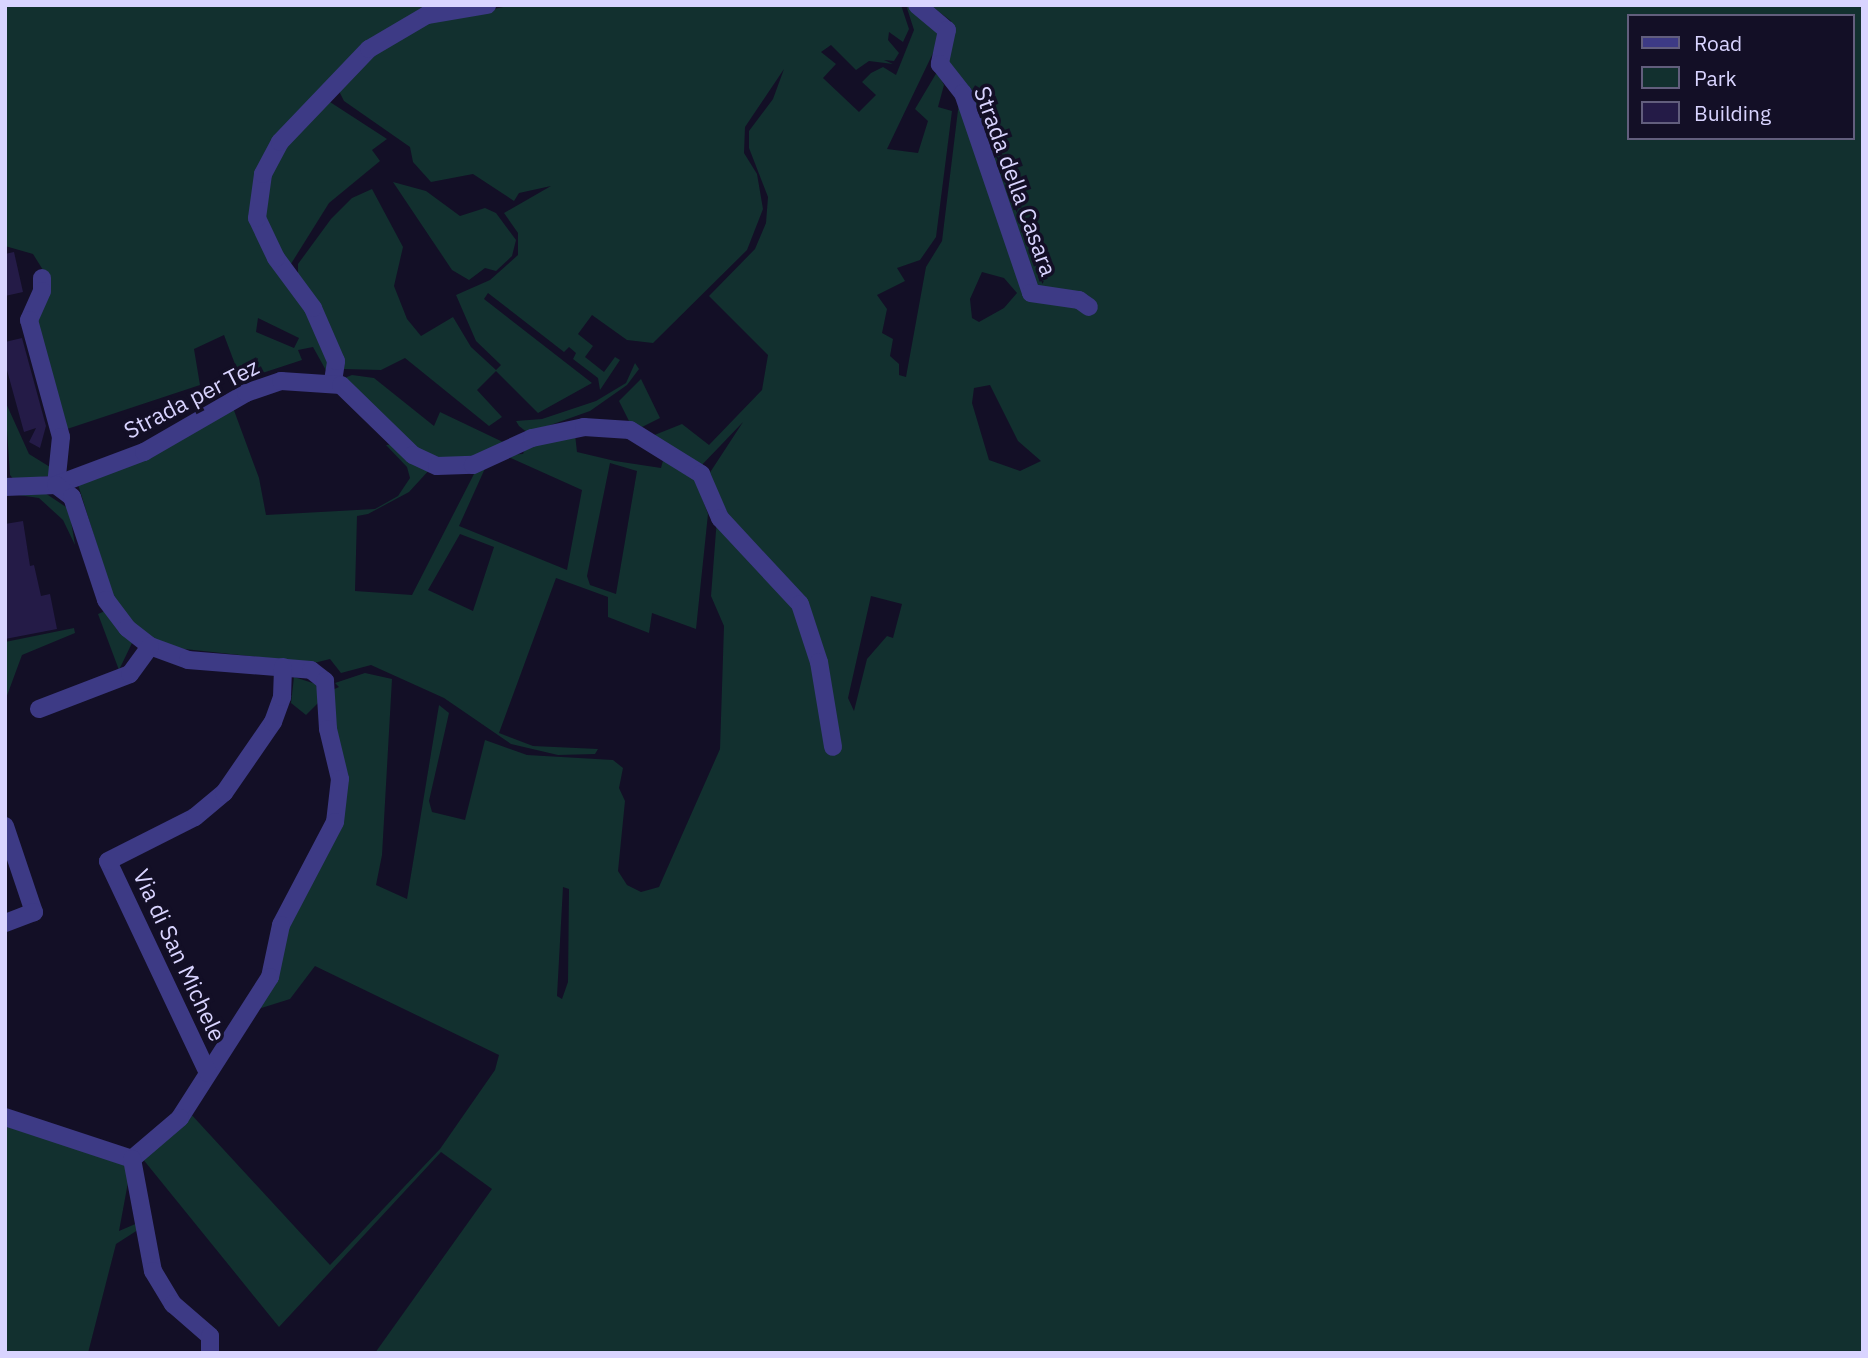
<!DOCTYPE html>
<style>
body{margin:0}
#map{position:relative;width:1868px;height:1358px;overflow:hidden;background:#130f26;font-family:"IBM Plex Sans",sans-serif}
div>[style]{position:absolute}
.green>*{inset:0;background:#12302f}
.building>*{inset:0;background:#241b47}
.minor>*{height:18px;margin:-9px;padding:0 9px;transform-origin:9px;border-radius:9px;background:#3d3a85}
span{translate:-50% -50%;white-space:nowrap;text-align:center;line-height:1.15;-webkit-text-stroke:7px #130f26;paint-order:stroke}
.street-label{font-size:23px;color:#d9d4ff}
.frame{position:absolute;inset:0;border:7px solid #d9d4ff;pointer-events:none}
.legend{position:absolute;left:1627px;top:14px;width:228px;height:126px;box-sizing:border-box;background:#130f26;border:2px solid #625e7d;margin:0;padding:9px 12px;list-style:none;font-size:21px;color:#d9d4ff}
.legend li{display:flex;align-items:center;gap:14px;height:35px}
.legend b{width:35px;border:2px solid #625e7d}
</style>
<div id="map">
<div class="green">
<i style="clip-path:polygon(evenodd,5px 5px,440px 5px,405px 23px,299px 120px,253px 200px,333px 362px,328px 374px,313px 347px,298px 350px,302px 360px,241px 380px,224px 335px,194px 349px,200px 385px,64px 430px,35px 326px,43px 270px,33px 254px,5px 246px,5px 5px,258px 318px,299px 338px,294px 348px,256px 332px,258px 318px)"></i>
<i style="clip-path:polygon(evenodd,512px 5px,901px 5px,909px 29px,903px 42px,889px 32px,888px 40px,899px 53px,894px 61px,884px 60px,893px 64px,869px 61px,856px 70px,831px 45px,821px 52px,836px 64px,823px 78px,859px 112px,876px 95px,862px 82px,871px 73px,883px 67px,896px 75px,914px 30px,906px 5px,945px 28px,887px 149px,918px 153px,928px 121px,915px 109px,937px 72px,944px 85px,938px 107px,952px 111px,936px 237px,920px 260px,897px 268px,905px 281px,877px 295px,887px 309px,882px 333px,893px 339px,890px 356px,899px 364px,899px 375px,906px 377px,926px 267px,942px 241px,959px 102px,946px 67px,951px 21px,930px 5px,1863px 5px,1863px 1353px,375px 1353px,492px 1189px,441px 1152px,279px 1327px,142px 1158px,189px 1112px,330px 1265px,440px 1149px,495px 1070px,499px 1055px,315px 966px,290px 999px,255px 1010px,282px 930px,336px 829px,330px 691px,339px 687px,335px 683px,365px 673px,392px 679px,382px 855px,376px 885px,407px 899px,439px 705px,449px 713px,429px 801px,432px 812px,465px 820px,485px 740px,527px 755px,613px 760px,623px 768px,619px 788px,625px 801px,618px 871px,627px 885px,641px 892px,659px 887px,720px 749px,724px 626px,711px 596px,717px 518px,736px 531px,709px 474px,743px 422px,698px 469px,652px 436px,682px 424px,709px 445px,762px 390px,768px 355px,709px 296px,755px 249px,766px 223px,768px 197px,749px 148px,749px 131px,773px 99px,784px 69px,745px 127px,744px 153px,757px 174px,763px 209px,747px 250px,653px 343px,627px 340px,592px 315px,578px 334px,593px 346px,585px 357px,604px 372px,615px 357px,620px 360px,600px 390px,598px 378px,573px 359px,576px 353px,569px 347px,564px 352px,488px 293px,484px 299px,592px 383px,538px 413px,496px 371px,477px 390px,502px 417px,489px 426px,405px 358px,381px 370px,344px 369px,298px 275px,298px 264px,331px 219px,352px 198px,372px 189px,403px 247px,394px 286px,407px 319px,421px 336px,453px 317px,471px 347px,496px 370px,501px 365px,476px 341px,456px 295px,490px 280px,518px 255px,518px 233px,504px 213px,551px 186px,519px 193px,514px 201px,473px 174px,431px 182px,413px 162px,410px 147px,344px 101px,339px 91px,355px 66px,412px 27px,512px 5px,1628px 16px,1852px 16px,1852px 138px,1628px 138px,1628px 16px,512px 5px,982px 272px,1004px 278px,1017px 293px,1004px 308px,979px 322px,972px 318px,970px 299px,982px 272px,512px 5px,990px 385px,1018px 441px,1041px 461px,1020px 471px,989px 460px,972px 403px,974px 388px,990px 385px,512px 5px,871px 596px,902px 604px,893px 638px,887px 636px,867px 659px,854px 711px,848px 698px,871px 596px,512px 5px,563px 887px,569px 889px,568px 982px,562px 999px,557px 996px,563px 887px)"></i>
<i style="clip-path:polygon(330px 102px,387px 139px,372px 150px,380px 161px,329px 203px,289px 267px,260px 214px,278px 151px)"></i>
<i style="clip-path:polygon(393px 182px,426px 191px,460px 216px,485px 208px,496px 213px,516px 240px,512px 256px,496px 271px,485px 268px,469px 280px,452px 270px)"></i>
<i style="clip-path:polygon(635px 363px,639px 369px,627px 385px,590px 411px,528px 433px,519px 426px,516px 421px,542px 419px,596px 401px,626px 383px)"></i>
<i style="clip-path:polygon(352px 375px,374px 378px,434px 426px,440px 412px,505px 443px,477px 460px,426px 457px,342px 379px)"></i>
<i style="clip-path:polygon(641px 379px,660px 418px,642px 427px,631px 425px,619px 401px)"></i>
<i style="clip-path:polygon(5px 401px,29px 454px,50px 467px,49px 476px,14px 480px,10px 475px)"></i>
<i style="clip-path:polygon(evenodd,232px 405px,259px 478px,266px 515px,375px 509px,398px 496px,410px 478px,407px 467px,386px 445px,395px 444px,431px 468px,409px 492px,368px 514px,357px 516px,355px 591px,412px 595px,475px 472px,487px 464px,459px 526px,567px 570px,582px 490px,504px 455px,523px 454px,527px 444px,575px 434px,577px 452px,615px 461px,661px 468px,665px 453px,693px 474px,708px 514px,696px 629px,652px 613px,649px 633px,608px 617px,608px 597px,556px 578px,499px 733px,533px 746px,598px 749px,595px 754px,558px 755px,511px 744px,444px 698px,371px 665px,341px 673px,330px 659px,314px 663px,166px 647px,139px 629px,113px 597px,76px 478px,232px 405px,610px 463px,637px 471px,616px 594px,590px 585px,587px 576px,610px 463px,232px 405px,460px 534px,494px 547px,473px 611px,428px 590px,460px 534px)"></i>
<i style="clip-path:polygon(45px 493px,69px 509px,75px 545px,63px 520px,39px 498px,18px 495px)"></i>
<i style="clip-path:polygon(105px 611px,132px 643px,119px 670px,98px 614px)"></i>
<i style="clip-path:polygon(74px 628px,75px 633px,22px 655px,5px 701px,5px 642px)"></i>
<i style="clip-path:polygon(294px 677px,316px 684px,320px 701px,306px 715px,291px 703px)"></i>
<i style="clip-path:polygon(5px 1122px,126px 1162px,129px 1177px,119px 1231px,140px 1222px,144px 1226px,116px 1244px,88px 1353px,5px 1353px)"></i>
</div>
<div class="building">
<i style="clip-path:polygon(14px 252px,23px 292px,5px 296px,5px 254px)"></i>
<i style="clip-path:polygon(22px 338px,46px 426px,40px 448px,29px 442px,36px 428px,24px 432px,5px 363px,5px 342px)"></i>
<i style="clip-path:polygon(23px 521px,30px 566px,34px 565px,41px 596px,50px 594px,57px 629px,5px 639px,5px 524px)"></i>
</div>
<div class="minor">
<i style="left:917px;top:5px;width:39px;rotate:40deg"></i>
<i style="left:947px;top:30px;width:35px;rotate:102deg"></i>
<i style="left:940px;top:64px;width:37px;rotate:52deg"></i>
<i style="left:963px;top:93px;width:211px;rotate:71.2deg"></i>
<i style="left:1031px;top:293px;width:49px;rotate:8.3deg"></i>
<i style="left:1079px;top:300px;width:12px;rotate:35deg"></i>
<i style="left:42px;top:278px;width:13px;rotate:90deg"></i>
<i style="left:42px;top:291px;width:32px;rotate:114deg"></i>
<i style="left:29px;top:320px;width:121px;rotate:74.7deg"></i>
<i style="left:61px;top:437px;width:48px;rotate:95.9deg"></i>
<i style="left:333px;top:381px;width:20px;rotate:-81deg"></i>
<i style="left:336px;top:361px;width:58px;rotate:-113.5deg"></i>
<i style="left:313px;top:308px;width:62px;rotate:-126.5deg"></i>
<i style="left:276px;top:258px;width:44px;rotate:-115.4deg"></i>
<i style="left:257px;top:218px;width:44px;rotate:-82.2deg"></i>
<i style="left:263px;top:174px;width:36px;rotate:-62deg"></i>
<i style="left:280px;top:142px;width:129px;rotate:-46.3deg"></i>
<i style="left:369px;top:49px;width:67px;rotate:-30.4deg"></i>
<i style="left:427px;top:15px;width:61px;rotate:-9.5deg"></i>
<i style="left:56px;top:485px;width:94px;rotate:-20.6deg"></i>
<i style="left:144px;top:452px;width:118px;rotate:-30deg"></i>
<i style="left:246px;top:393px;width:37px;rotate:-19deg"></i>
<i style="left:281px;top:381px;width:60px;rotate:3.8deg"></i>
<i style="left:341px;top:385px;width:100px;rotate:44.2deg"></i>
<i style="left:413px;top:455px;width:26px;rotate:25deg"></i>
<i style="left:437px;top:466px;width:36px;rotate:-2deg"></i>
<i style="left:473px;top:465px;width:65px;rotate:-24.6deg"></i>
<i style="left:532px;top:438px;width:53px;rotate:-11.9deg"></i>
<i style="left:584px;top:427px;width:46px;rotate:3.7deg"></i>
<i style="left:630px;top:430px;width:84px;rotate:31.8deg"></i>
<i style="left:701px;top:474px;width:48px;rotate:66.6deg"></i>
<i style="left:720px;top:518px;width:117px;rotate:47.1deg"></i>
<i style="left:800px;top:604px;width:61px;rotate:71.9deg"></i>
<i style="left:819px;top:662px;width:86px;rotate:80.6deg"></i>
<i style="left:5px;top:487px;width:51px;rotate:-2.2deg"></i>
<i style="left:56px;top:485px;width:20px;rotate:37deg"></i>
<i style="left:72px;top:497px;width:108px;rotate:71.7deg"></i>
<i style="left:106px;top:600px;width:35px;rotate:53deg"></i>
<i style="left:127px;top:628px;width:29px;rotate:38deg"></i>
<i style="left:150px;top:646px;width:40px;rotate:20.2deg"></i>
<i style="left:188px;top:660px;width:123px;rotate:4.6deg"></i>
<i style="left:311px;top:670px;width:18px;rotate:38deg"></i>
<i style="left:325px;top:681px;width:48px;rotate:86.4deg"></i>
<i style="left:328px;top:729px;width:51px;rotate:76.5deg"></i>
<i style="left:340px;top:779px;width:43px;rotate:96.6deg"></i>
<i style="left:335px;top:822px;width:116px;rotate:117.7deg"></i>
<i style="left:281px;top:925px;width:53px;rotate:101.9deg"></i>
<i style="left:270px;top:977px;width:167px;rotate:122.6deg"></i>
<i style="left:180px;top:1118px;width:63px;rotate:139.5deg"></i>
<i style="left:39px;top:709px;width:97px;rotate:-21deg"></i>
<i style="left:130px;top:674px;width:34px;rotate:-54deg"></i>
<i style="left:5px;top:826px;width:91px;rotate:71.4deg"></i>
<i style="left:34px;top:912px;width:31px;rotate:159deg"></i>
<i style="left:208px;top:1073px;width:234px;rotate:-115.3deg"></i>
<i style="left:108px;top:861px;width:97px;rotate:-26.8deg"></i>
<i style="left:195px;top:817px;width:38px;rotate:-40deg"></i>
<i style="left:224px;top:793px;width:86px;rotate:-55.4deg"></i>
<i style="left:273px;top:722px;width:27px;rotate:-70deg"></i>
<i style="left:282px;top:697px;width:30px;rotate:-88deg"></i>
<i style="left:5px;top:1117px;width:134px;rotate:18.3deg"></i>
<i style="left:132px;top:1159px;width:114px;rotate:79.4deg"></i>
<i style="left:153px;top:1271px;width:39px;rotate:59deg"></i>
<i style="left:173px;top:1304px;width:49px;rotate:40.9deg"></i>
<i style="left:210px;top:1336px;width:17px;rotate:90deg"></i>
</div>
<div class="street-label">
<span style="left:1016px;top:181px;rotate:70deg">Strada della Casara</span>
<span style="left:191px;top:398px;rotate:-27deg">Strada per Tez</span>
<span style="left:180px;top:955px;rotate:65deg">Via di San Michele</span>
</div>
<div class="frame"></div>
<ul class="legend">
<li><b style="height:9px;background:#3d3a85"></b>Road</li>
<li><b style="height:19px;background:#12302f"></b>Park</li>
<li><b style="height:19px;background:#241b47"></b>Building</li>
</ul>
</div>
